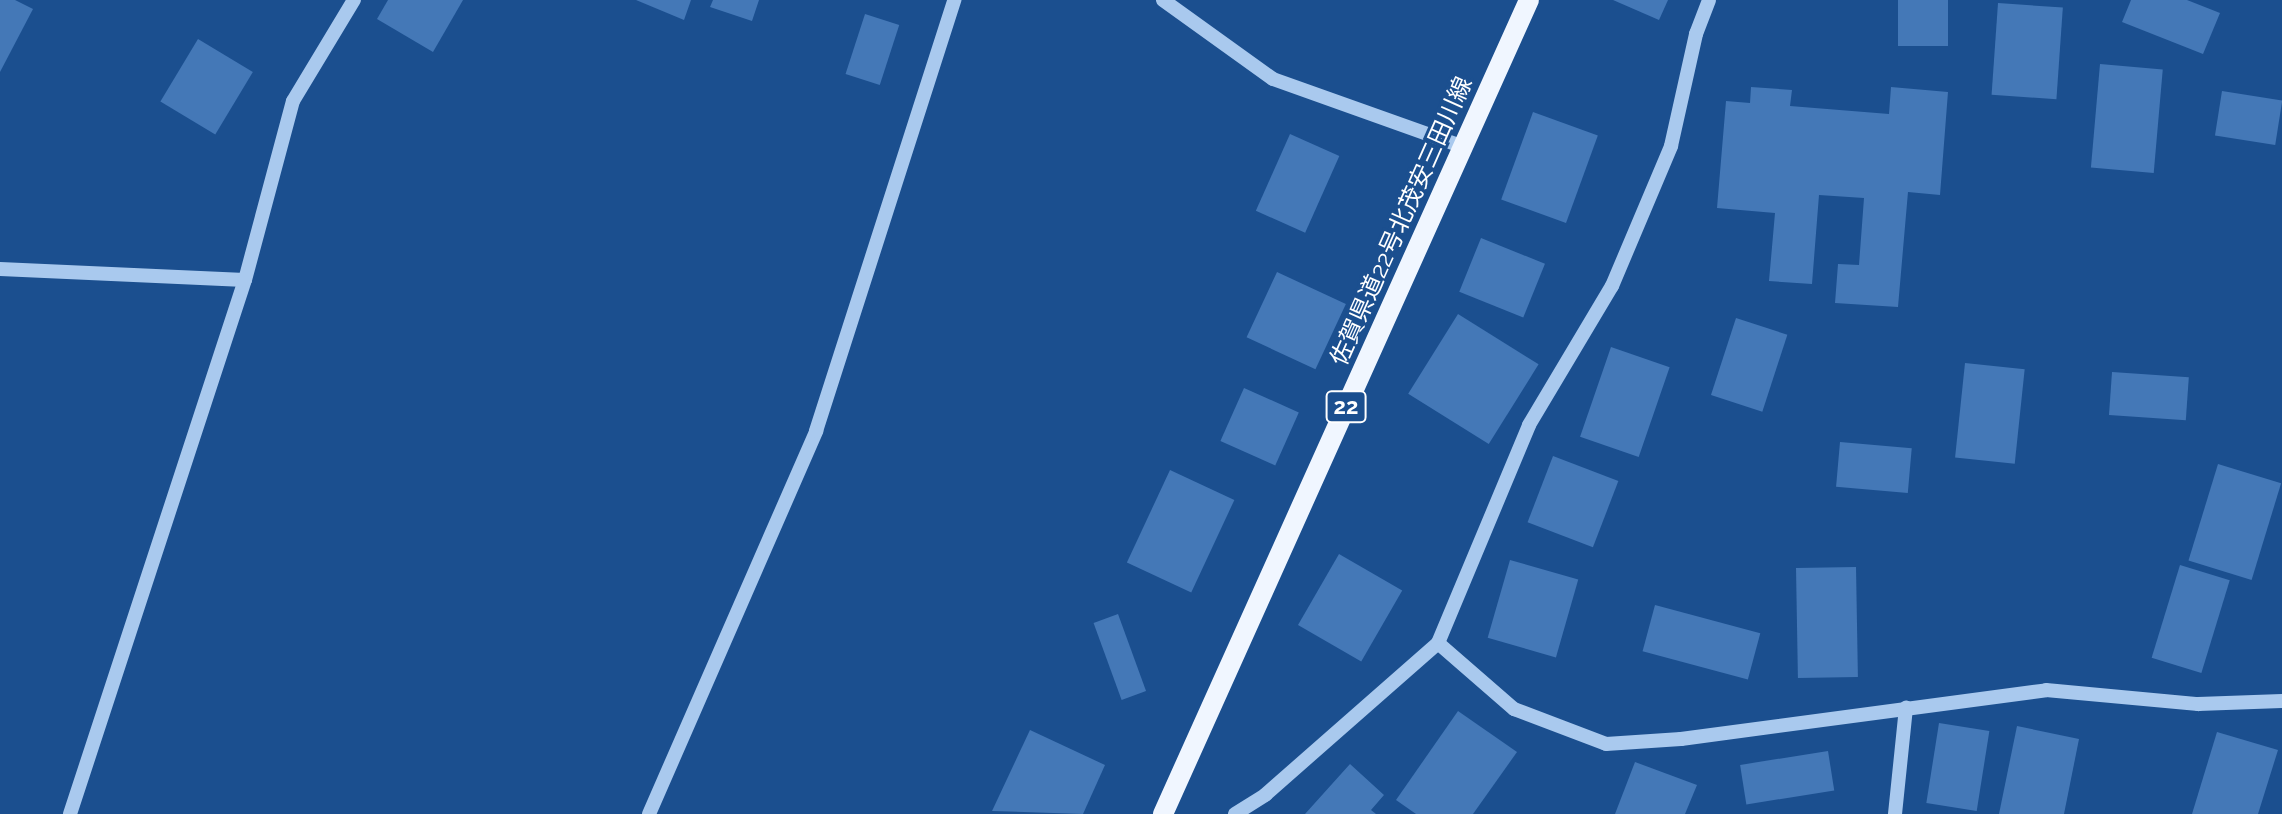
<!DOCTYPE html>
<meta charset="utf-8">
<style>
body{margin:0}
#map{position:relative;width:2282px;height:814px;overflow:hidden;background:#1b4f8f;font-family:Raleway,"Noto Sans JP",sans-serif}
div>[style]{position:absolute}
.building>*{inset:0;background:#4478b7;transform-origin:0 0}
.minor>*{height:14px;margin:-7px;padding:0 7px;transform-origin:7px;border-radius:7px;background:#a9c9ee}
.major>*{height:20px;margin:-10px;padding:0 10px;transform-origin:10px;border-radius:10px;background:#f0f6ff}
span{translate:-50% -50%;white-space:nowrap;text-align:center;line-height:1.15;-webkit-text-stroke:6px #1b4f8f;paint-order:stroke}
.shield-label span{padding:2px 6px;background:#1b4f8f;border:2px solid;border-radius:6px;-webkit-text-stroke-width:0}
.shield-label{font-size:22px;color:#fff;font-weight:700}
.street-label{font-size:24px;color:#fff}
</style>
<div id="map">
<div class="building">
<i style="clip-path:polygon(0 0,15px 0,33px 9px,0 72px)"></i>
<i style="clip-path:polygon(388px 0,463px 0,433px 52px,377px 19px)"></i>
<i style="clip-path:polygon(636px 0,691px 0,684px 20px)"></i>
<i style="clip-path:polygon(713px 0,759px 0,752px 21px,710px 7px)"></i>
<i style="clip-path:polygon(1613px 0,1668px 0,1659px 20px)"></i>
<i style="left:1898px;top:0;width:50px;height:46px"></i>
<i style="clip-path:polygon(2131px 0,2187px 0,2220px 13px,2203px 54px,2122px 22px)"></i>
<i style="left:1998px;top:3px;width:65px;height:92px;rotate:4deg"></i>
<i style="left:865px;top:14px;width:36px;height:63px;rotate:18deg"></i>
<i style="left:198px;top:39px;width:64px;height:73px;rotate:31deg"></i>
<i style="left:2100px;top:64px;width:63px;height:104px;rotate:5deg"></i>
<i style="clip-path:polygon(1751px 87px,1792px 90px,1790px 106px,1889px 114px,1891px 87px,1948px 92px,1940px 195px,1908px 192px,1898px 307px,1835px 303px,1838px 264px,1859px 265px,1864px 198px,1819px 195px,1812px 284px,1769px 281px,1775px 213px,1717px 208px,1726px 101px,1750px 103px)"></i>
<i style="left:2222px;top:91px;width:61px;height:45px;rotate:9deg"></i>
<i style="left:1533px;top:112px;width:69px;height:93px;rotate:20deg"></i>
<i style="left:1290px;top:134px;width:54px;height:84px;rotate:24deg"></i>
<i style="left:1481px;top:238px;width:69px;height:58px;rotate:22deg"></i>
<i style="left:1277px;top:272px;width:76px;height:72px;rotate:25deg"></i>
<i style="left:1458px;top:314px;width:95px;height:94px;rotate:32deg"></i>
<i style="left:1736px;top:318px;width:54px;height:81px;rotate:18deg"></i>
<i style="left:1611px;top:347px;width:62px;height:95px;rotate:19deg"></i>
<i style="left:1965px;top:363px;width:60px;height:95px;rotate:6deg"></i>
<i style="left:2112px;top:372px;width:77px;height:43px;rotate:4deg"></i>
<i style="left:1244px;top:388px;width:60px;height:58px;rotate:24deg"></i>
<i style="left:1840px;top:442px;width:72px;height:45px;rotate:5deg"></i>
<i style="left:1553px;top:456px;width:70px;height:71px;rotate:21deg"></i>
<i style="left:2218px;top:464px;width:66px;height:101px;rotate:17deg"></i>
<i style="left:1170px;top:470px;width:71px;height:102px;rotate:25deg"></i>
<i style="left:1339px;top:554px;width:73px;height:82px;rotate:30deg"></i>
<i style="left:1510px;top:560px;width:71px;height:81px;rotate:16deg"></i>
<i style="left:2180px;top:565px;width:52px;height:97px;rotate:17deg"></i>
<i style="left:1856px;top:567px;width:110px;height:60px;rotate:89deg"></i>
<i style="left:1655px;top:605px;width:109px;height:48px;rotate:15deg"></i>
<i style="left:1118px;top:614px;width:82px;height:26px;rotate:70deg"></i>
<i style="clip-path:polygon(1458px 711px,1517px 752px,1473px 814px,1416px 814px,1396px 800px)"></i>
<i style="left:1939px;top:723px;width:51px;height:81px;rotate:9deg"></i>
<i style="clip-path:polygon(2017px 726px,2079px 739px,2064px 814px,1999px 814px)"></i>
<i style="clip-path:polygon(1030px 730px,1105px 765px,1083px 814px,992px 811px)"></i>
<i style="clip-path:polygon(2217px 732px,2278px 750px,2258px 814px,2192px 814px)"></i>
<i style="left:1828px;top:751px;width:40px;height:89px;rotate:81deg"></i>
<i style="clip-path:polygon(1635px 762px,1697px 785px,1685px 814px,1615px 814px)"></i>
<i style="clip-path:polygon(1350px 764px,1384px 795px,1371px 810px,1376px 814px,1305px 814px)"></i>
</div>
<div class="minor">
<i style="left:1163px;top:0;width:135px;rotate:35.7deg"></i>
<i style="left:1273px;top:79px;width:200px;rotate:19.6deg"></i>
<i style="left:0;top:269px;width:245px;rotate:2.6deg"></i>
<i style="left:1438px;top:643px;width:101px;rotate:41deg"></i>
<i style="left:1514px;top:709px;width:98px;rotate:20.8deg"></i>
<i style="left:1606px;top:744px;width:75px;rotate:-3.8deg"></i>
<i style="left:1681px;top:739px;width:368px;rotate:-7.6deg"></i>
<i style="left:2046px;top:690px;width:153px;rotate:5.3deg"></i>
<i style="left:2198px;top:704px;width:84px;rotate:-2deg"></i>
<i style="left:70px;top:814px;width:562px;rotate:-71.86deg"></i>
<i style="left:245px;top:280px;width:185px;rotate:-75deg"></i>
<i style="left:293px;top:101px;width:118px;rotate:-58.9deg"></i>
<i style="left:649px;top:814px;width:418px;rotate:-66.4deg"></i>
<i style="left:816px;top:431px;width:453px;rotate:-72.2deg"></i>
<i style="left:1235px;top:814px;width:36px;rotate:-32deg"></i>
<i style="left:1265px;top:795px;width:230px;rotate:-41.3deg"></i>
<i style="left:1438px;top:643px;width:236px;rotate:-67.3deg"></i>
<i style="left:1529px;top:425px;width:162px;rotate:-59.2deg"></i>
<i style="left:1612px;top:286px;width:152px;rotate:-67.1deg"></i>
<i style="left:1671px;top:146px;width:115px;rotate:-77.4deg"></i>
<i style="left:1696px;top:34px;width:36px;rotate:-69deg"></i>
<i style="left:1895px;top:814px;width:107px;rotate:-84.1deg"></i>
</div>
<div class="major">
<i style="left:1163px;top:814px;width:892px;rotate:-65.79deg"></i>
</div>
<div class="shield-label">
<span style="left:1346px;top:407px">22</span>
</div>
<div class="street-label">
<span style="left:1401px;top:221px;rotate:-66deg">佐賀県道22号北茂安三田川線</span>
</div>
</div>
